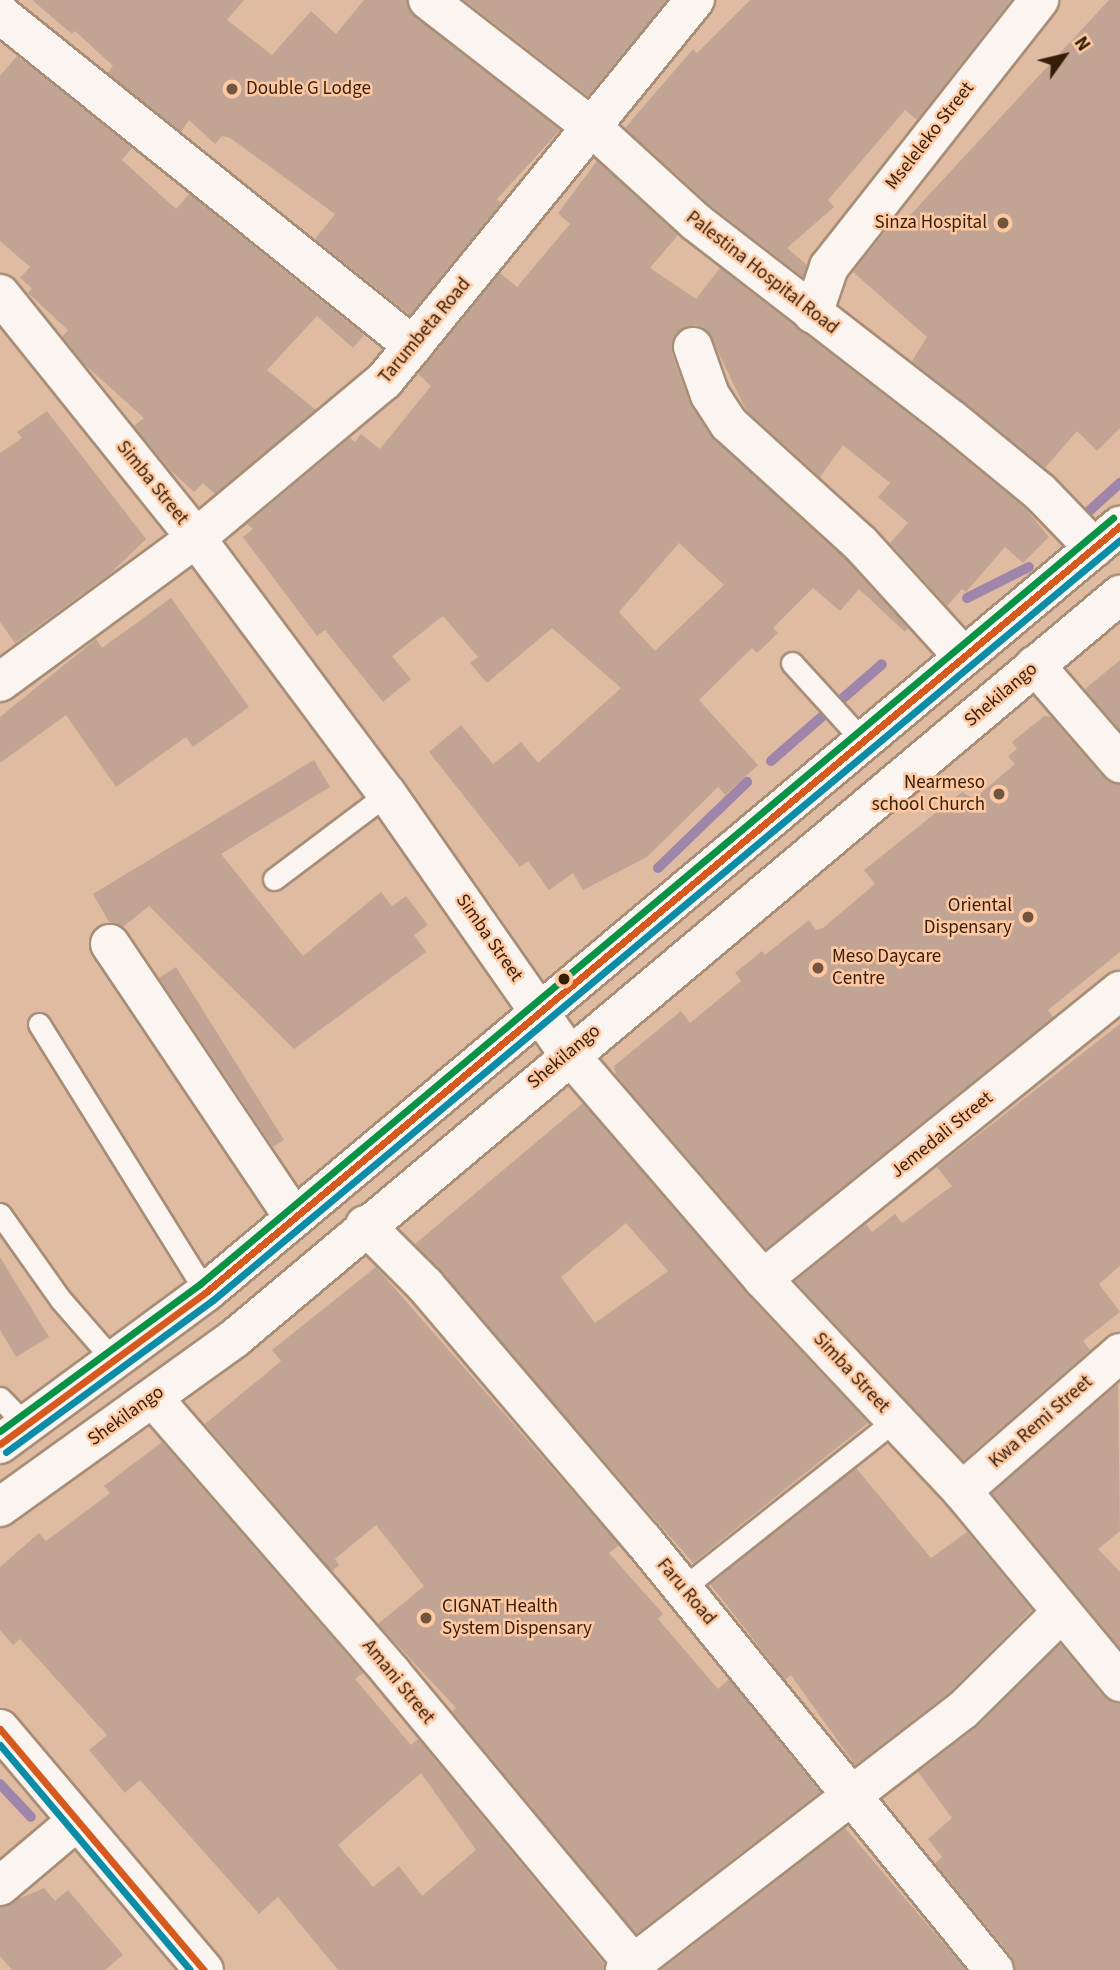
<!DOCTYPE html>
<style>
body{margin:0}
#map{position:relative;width:1120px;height:1970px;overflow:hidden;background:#dfbca1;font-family:"Source Sans 3",sans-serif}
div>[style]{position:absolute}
.stream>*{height:10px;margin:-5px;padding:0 5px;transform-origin:5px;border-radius:5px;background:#9e85a9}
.building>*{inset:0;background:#c2a494}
.roads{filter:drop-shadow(2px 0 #a88d77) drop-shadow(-2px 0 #a88d77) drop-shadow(0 2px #a88d77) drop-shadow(0 -2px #a88d77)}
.service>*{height:21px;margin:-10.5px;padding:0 10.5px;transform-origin:10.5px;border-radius:10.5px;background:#faf5f1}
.minor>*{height:38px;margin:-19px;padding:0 19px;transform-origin:19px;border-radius:19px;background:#faf5f1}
.tertiary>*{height:38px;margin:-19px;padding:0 19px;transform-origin:19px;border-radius:19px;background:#faf5f1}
.secondary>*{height:38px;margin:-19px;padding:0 19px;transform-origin:19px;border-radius:19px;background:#faf5f1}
.bus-1>*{height:7px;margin:-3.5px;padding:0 3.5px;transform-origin:3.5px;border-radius:3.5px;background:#d65a1e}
.bus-2>*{height:7px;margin:-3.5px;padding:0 3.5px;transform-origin:3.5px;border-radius:3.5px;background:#0b8da7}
.bus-3>*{height:7px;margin:-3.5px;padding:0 3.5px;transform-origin:3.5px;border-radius:3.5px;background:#089246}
.dots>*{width:19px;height:19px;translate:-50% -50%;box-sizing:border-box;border:4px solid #fec9a2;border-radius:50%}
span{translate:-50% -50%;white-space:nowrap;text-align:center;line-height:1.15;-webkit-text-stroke:5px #fec9a2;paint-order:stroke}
.poi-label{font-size:19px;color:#361e09}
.left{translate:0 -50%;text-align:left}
.right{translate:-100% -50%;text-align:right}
.street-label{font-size:19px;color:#361e09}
.north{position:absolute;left:1029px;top:21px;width:70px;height:70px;-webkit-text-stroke:5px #fec9a2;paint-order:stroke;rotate:56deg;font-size:19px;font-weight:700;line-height:28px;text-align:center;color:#361e09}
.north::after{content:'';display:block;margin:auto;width:24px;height:32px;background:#361e09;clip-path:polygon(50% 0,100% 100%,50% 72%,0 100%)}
</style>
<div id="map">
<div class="stream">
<i style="left:1078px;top:521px;width:57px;rotate:-42.1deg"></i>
<i style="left:967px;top:598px;width:69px;rotate:-26.6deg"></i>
<i style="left:771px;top:761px;width:147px;rotate:-41.1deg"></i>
<i style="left:658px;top:868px;width:124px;rotate:-44deg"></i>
<i style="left:0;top:1784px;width:45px;rotate:46.8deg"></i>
</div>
<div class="building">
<i style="clip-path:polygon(32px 0,244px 0,227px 20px,272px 55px,311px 11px,336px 34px,364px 0,407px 0,415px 17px,560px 130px,497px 199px,501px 203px,410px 315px,315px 239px,335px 214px,230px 138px,222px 136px,215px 144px,189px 120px,181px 132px,108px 73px,113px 66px,75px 31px,72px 34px)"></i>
<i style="clip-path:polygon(464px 0,667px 0,588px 96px)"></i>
<i style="clip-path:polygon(750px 0,1011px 0,917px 120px,905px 110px,828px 200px,834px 207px,787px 248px,807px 265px,803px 277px,710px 205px,625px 128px,693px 49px,697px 53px)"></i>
<i style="clip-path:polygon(1109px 0,1120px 0,1120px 428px,1097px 451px,1077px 431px,1045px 468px,912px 361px,927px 337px,853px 272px,895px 219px,901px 225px)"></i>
<i style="clip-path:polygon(17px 56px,132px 148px,122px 160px,176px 209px,189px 194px,364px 335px,353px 348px,317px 316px,267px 370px,316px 410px,215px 494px,203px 483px,194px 492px,169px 469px,134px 426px,144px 418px,83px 363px,62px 337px,68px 330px,28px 293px,32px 288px,20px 278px,30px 267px,0 241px,0 76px)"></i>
<i style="clip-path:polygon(evenodd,597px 161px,678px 235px,650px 268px,696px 299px,720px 268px,937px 436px,1025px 508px,1049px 537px,1023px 563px,1005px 547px,966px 592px,962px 589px,947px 606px,890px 543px,908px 523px,878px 497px,890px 483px,843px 445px,820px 477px,746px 410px,708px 331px,696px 325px,677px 332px,672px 354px,690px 403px,711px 436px,846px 559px,908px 628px,905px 632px,859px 589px,840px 611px,813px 588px,773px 628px,778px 633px,757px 653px,752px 648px,699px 700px,758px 765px,725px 795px,718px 787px,647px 857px,583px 890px,573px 873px,549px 890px,528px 861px,520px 867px,429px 752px,461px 725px,493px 764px,521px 742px,538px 763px,621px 688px,552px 628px,487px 683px,470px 663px,478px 657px,443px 616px,392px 656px,411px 679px,383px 702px,325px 630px,317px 636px,243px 537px,253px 529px,247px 524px,350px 438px,355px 442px,361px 434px,380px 449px,431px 386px,418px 374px,500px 273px,517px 287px,570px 224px,558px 213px,597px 161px,679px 543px,724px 585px,655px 651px,619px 612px,679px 543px)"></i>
<i style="clip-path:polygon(47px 411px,146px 539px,110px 574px,15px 643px,0 622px,0 453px,22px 438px,17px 432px)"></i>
<i style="clip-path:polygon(171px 598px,249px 707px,193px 747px,186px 737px,116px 787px,66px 715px,0 763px,0 717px,96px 639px,102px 648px)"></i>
<i style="clip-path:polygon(1120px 660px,1120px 730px,1085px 689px)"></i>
<i style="clip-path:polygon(1044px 716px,1051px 717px,1104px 778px,1120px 784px,1120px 952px,1048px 1010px,1053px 1017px,766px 1249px,616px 1075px,614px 1066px,681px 1011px,690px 1023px,741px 981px,735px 973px,762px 951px,765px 955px,809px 920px,816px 930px,823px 928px,875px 884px,864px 870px,962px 792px,974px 799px,1015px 764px,1008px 756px,1017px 749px,1012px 742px)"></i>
<i style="clip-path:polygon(314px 760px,330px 787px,221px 854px,303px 956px,381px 892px,392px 906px,406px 896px,428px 925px,414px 935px,426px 952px,294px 1049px,149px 906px,123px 927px,109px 922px,93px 894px)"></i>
<i style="clip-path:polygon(176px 967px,284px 1140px,273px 1147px,159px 978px)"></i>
<i style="clip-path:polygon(1120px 1024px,1120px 1266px,1099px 1284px,1120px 1312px,1083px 1341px,1090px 1350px,963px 1461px,795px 1281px,866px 1224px,872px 1232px,895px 1214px,902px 1223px,952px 1186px,937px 1167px)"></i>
<i style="clip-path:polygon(evenodd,583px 1103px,747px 1294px,868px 1423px,693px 1563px,415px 1244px,583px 1103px,626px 1223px,668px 1271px,595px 1323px,561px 1277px,626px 1223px)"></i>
<i style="clip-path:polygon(0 1257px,49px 1337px,16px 1357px,0 1330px)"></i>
<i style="clip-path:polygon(376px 1267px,619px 1545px,609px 1553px,663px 1614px,658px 1619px,718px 1689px,729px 1679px,820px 1792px,636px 1934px,452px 1711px,456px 1708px,378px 1624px,424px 1586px,376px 1525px,335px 1559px,339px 1565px,332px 1571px,205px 1424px,281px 1361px,272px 1350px)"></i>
<i style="clip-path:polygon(1118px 1384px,1120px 1531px,1098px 1549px,1120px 1572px,1120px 1648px,992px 1493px)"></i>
<i style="clip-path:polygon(evenodd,162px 1442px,363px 1673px,355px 1679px,411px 1745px,418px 1739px,604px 1964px,604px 1970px,338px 1970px,278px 1897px,259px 1914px,140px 1780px,125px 1793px,89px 1750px,107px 1735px,20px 1639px,13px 1645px,0 1630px,0 1567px,39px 1533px,46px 1541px,110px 1493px,104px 1486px,162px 1442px,421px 1773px,476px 1850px,422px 1896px,399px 1866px,373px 1887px,338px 1845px,421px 1773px)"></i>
<i style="clip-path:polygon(856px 1468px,931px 1558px,967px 1532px,1032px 1610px,949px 1693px,855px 1765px,791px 1675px,785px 1680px,710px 1584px)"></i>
<i style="clip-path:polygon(1060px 1644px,1103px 1696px,1120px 1703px,1120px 1970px,1015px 1970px,1011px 1956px,935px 1863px,942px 1857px,928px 1839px,952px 1818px,918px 1772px,978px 1726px)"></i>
<i style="clip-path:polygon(845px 1828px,966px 1970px,661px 1970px)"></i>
<i style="clip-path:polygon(44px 1888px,55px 1901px,68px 1890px,123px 1955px,105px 1970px,12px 1970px,0 1956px,0 1907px)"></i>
</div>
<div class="roads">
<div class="service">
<i style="left:792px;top:663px;width:104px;rotate:47.7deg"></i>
<i style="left:274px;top:879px;width:141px;rotate:-37deg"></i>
<i style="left:39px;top:1024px;width:316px;rotate:58.1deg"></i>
<i style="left:0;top:1214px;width:105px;rotate:54.7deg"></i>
<i style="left:61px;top:1300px;width:81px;rotate:49deg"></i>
<i style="left:0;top:1398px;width:37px;rotate:46deg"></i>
<i style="left:683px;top:1588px;width:270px;rotate:-38.4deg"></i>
</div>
<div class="minor">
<i style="left:428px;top:0;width:209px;rotate:37.8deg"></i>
<i style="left:593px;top:128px;width:139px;rotate:42.4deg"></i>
<i style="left:696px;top:222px;width:322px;rotate:37.7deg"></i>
<i style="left:951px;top:419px;width:115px;rotate:39.4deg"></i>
<i style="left:1040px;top:492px;width:78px;rotate:46deg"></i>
<i style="left:0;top:14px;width:530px;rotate:38.79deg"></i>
<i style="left:0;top:294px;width:313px;rotate:51.2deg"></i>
<i style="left:196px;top:538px;width:319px;rotate:53.3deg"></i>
<i style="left:387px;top:794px;width:316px;rotate:55.1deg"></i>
<i style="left:568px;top:1053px;width:298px;rotate:49.2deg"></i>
<i style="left:763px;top:1279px;width:291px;rotate:46.8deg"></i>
<i style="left:962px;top:1491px;width:248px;rotate:50.4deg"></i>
<i style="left:813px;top:314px;width:50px;rotate:-71.2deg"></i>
<i style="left:829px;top:267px;width:340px;rotate:-51.8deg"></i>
<i style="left:693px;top:347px;width:51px;rotate:70.5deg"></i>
<i style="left:710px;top:395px;width:35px;rotate:57deg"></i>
<i style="left:729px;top:424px;width:178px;rotate:42.3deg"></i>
<i style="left:861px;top:544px;width:151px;rotate:47.7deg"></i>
<i style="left:1035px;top:665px;width:130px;rotate:49.1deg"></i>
<i style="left:0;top:682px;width:243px;rotate:-36.3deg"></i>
<i style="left:196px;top:538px;width:245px;rotate:-39.9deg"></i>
<i style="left:384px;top:381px;width:492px;rotate:-50.8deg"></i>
<i style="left:110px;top:944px;width:330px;rotate:56.1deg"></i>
<i style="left:365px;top:1225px;width:85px;rotate:45deg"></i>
<i style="left:425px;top:1285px;width:335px;rotate:49.5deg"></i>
<i style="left:643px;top:1540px;width:555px;rotate:50.78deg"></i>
<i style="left:763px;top:1279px;width:459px;rotate:-38.9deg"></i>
<i style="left:153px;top:1398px;width:363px;rotate:49deg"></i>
<i style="left:391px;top:1672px;width:387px;rotate:50.3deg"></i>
<i style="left:962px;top:1491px;width:210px;rotate:-41.1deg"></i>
<i style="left:0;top:1886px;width:101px;rotate:-40.2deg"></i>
<i style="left:625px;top:1970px;width:426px;rotate:-37.6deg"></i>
<i style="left:963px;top:1710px;width:136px;rotate:-44.7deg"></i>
</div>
<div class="tertiary">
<i style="left:0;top:1729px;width:316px;rotate:49.8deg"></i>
</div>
<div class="secondary">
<i style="left:0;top:1444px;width:256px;rotate:-36.4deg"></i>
<i style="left:206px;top:1292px;width:1193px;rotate:-39.97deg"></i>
<i style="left:0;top:1507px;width:289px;rotate:-35.7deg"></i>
<i style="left:235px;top:1338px;width:1156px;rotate:-40.02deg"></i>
</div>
</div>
<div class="bus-1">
<i style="left:0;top:1444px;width:256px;rotate:-36.4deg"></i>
<i style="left:206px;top:1292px;width:1193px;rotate:-39.97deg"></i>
<i style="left:0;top:1729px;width:316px;rotate:49.8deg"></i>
</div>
<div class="bus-2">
<i style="left:6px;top:1452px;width:257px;rotate:-36.3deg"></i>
<i style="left:213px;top:1300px;width:1183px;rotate:-39.96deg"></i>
<i style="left:0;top:1745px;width:294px;rotate:49.8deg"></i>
</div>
<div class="bus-3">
<i style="left:0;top:1431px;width:248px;rotate:-36.3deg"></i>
<i style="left:200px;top:1284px;width:1192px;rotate:-40deg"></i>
</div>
<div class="dots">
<i style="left:232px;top:89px;background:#71553e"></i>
<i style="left:1003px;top:223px;background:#71553e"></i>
<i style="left:999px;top:794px;background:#71553e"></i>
<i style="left:1028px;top:917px;background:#71553e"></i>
<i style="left:818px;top:968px;background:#71553e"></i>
<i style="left:564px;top:979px;background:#361e09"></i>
<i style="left:426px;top:1618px;background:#71553e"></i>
</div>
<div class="poi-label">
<span class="left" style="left:246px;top:89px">Double G Lodge</span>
<span class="right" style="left:987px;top:223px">Sinza Hospital</span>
<span class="right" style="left:985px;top:794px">Nearmeso<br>school Church</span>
<span class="right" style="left:1012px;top:917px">Oriental<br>Dispensary</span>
<span class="left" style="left:832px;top:968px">Meso Daycare<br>Centre</span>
<span class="left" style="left:442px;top:1618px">CIGNAT Health<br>System Dispensary</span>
</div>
<div class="street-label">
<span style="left:930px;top:136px;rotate:-52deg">Mseleleko Street</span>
<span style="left:762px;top:273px;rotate:38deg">Palestina Hospital Road</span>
<span style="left:425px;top:331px;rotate:-50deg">Tarumbeta Road</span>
<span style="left:152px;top:483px;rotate:51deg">Simba Street</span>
<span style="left:1001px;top:695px;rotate:-40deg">Shekilango</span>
<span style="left:489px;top:938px;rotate:55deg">Simba Street</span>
<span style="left:564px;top:1057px;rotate:-40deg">Shekilango</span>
<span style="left:942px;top:1135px;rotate:-39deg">Jemedali Street</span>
<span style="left:851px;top:1373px;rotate:47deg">Simba Street</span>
<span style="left:126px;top:1416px;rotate:-36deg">Shekilango</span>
<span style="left:1041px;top:1422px;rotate:-41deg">Kwa Remi Street</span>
<span style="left:686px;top:1592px;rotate:50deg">Faru Road</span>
<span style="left:398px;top:1682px;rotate:51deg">Amani Street</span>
</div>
<div class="north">N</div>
</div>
